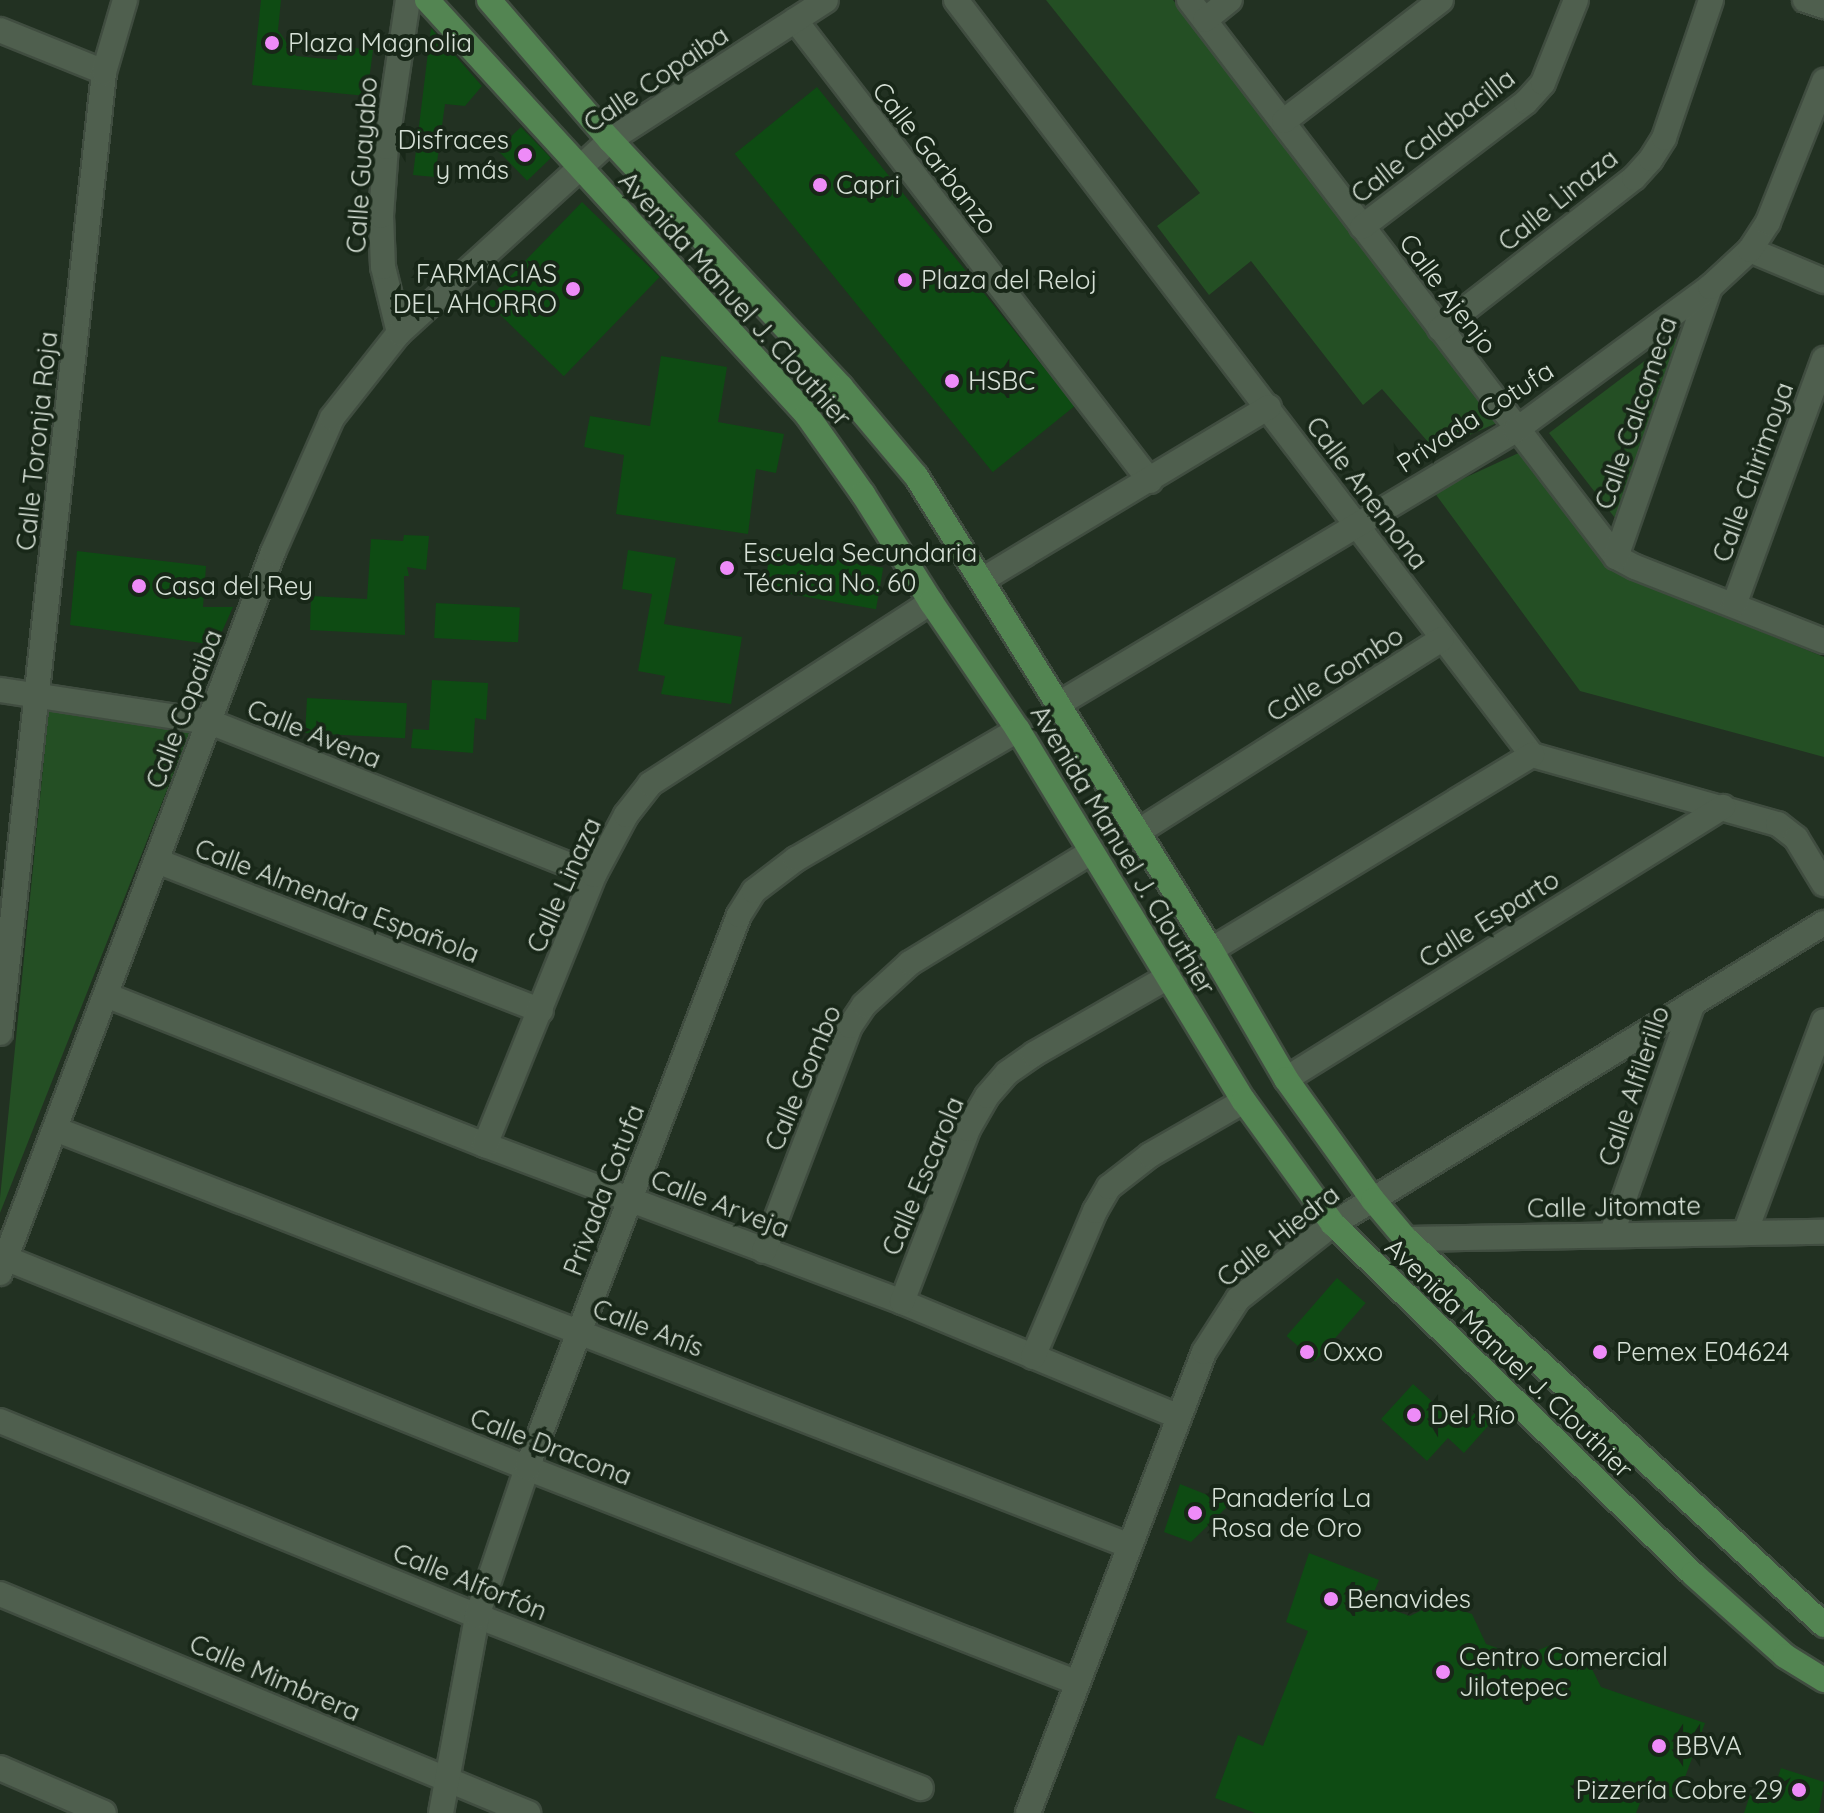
<!DOCTYPE html>
<meta charset="utf-8">
<style>
body{margin:0}
#map{position:relative;width:1824px;height:1813px;overflow:hidden;background:#223122;font-family:Quicksand,sans-serif}
div>[style]{position:absolute}
.green>*{inset:0;background:#244f24}
.building>*{inset:0;background:#0e4b13;transform-origin:0 0}
.roads{filter:drop-shadow(2px 0 #404d40) drop-shadow(-2px 0 #404d40) drop-shadow(0 2px #404d40) drop-shadow(0 -2px #404d40)}
.minor>*{height:24px;margin:-12px;padding:0 12px;transform-origin:12px;border-radius:12px;background:#4f5f4e}
.major>*{height:24px;margin:-12px;padding:0 12px;transform-origin:12px;border-radius:12px;background:#538552}
.dots>*{width:22px;height:22px;translate:-50% -50%;box-sizing:border-box;border:4px solid #182718;border-radius:50%}
span{translate:-50% -50%;white-space:nowrap;text-align:center;line-height:1.15;-webkit-text-stroke:8px #182718;paint-order:stroke}
.poi-label{font-size:26px;color:#d6e0d6}
.left{translate:0 -50%;text-align:left}
.right{translate:-100% -50%;text-align:right}
.street-label{font-size:26px;color:#d6e0d6}
</style>
<div id="map">
<div class="green">
<i style="clip-path:polygon(1046px 0,1173px 0,1499px 422px,1435px 450px,1382px 389px,1363px 405px,1251px 261px,1209px 295px,1157px 226px,1200px 193px)"></i>
<i style="clip-path:polygon(1675px 338px,1680px 341px,1615px 518px,1549px 433px)"></i>
<i style="clip-path:polygon(1523px 451px,1624px 576px,1824px 657px,1824px 757px,1580px 691px,1434px 492px)"></i>
<i style="clip-path:polygon(49px 708px,191px 729px,0 1213px,0 1198px)"></i>
</div>
<div class="building">
<i style="clip-path:polygon(261px 0,281px 0,278px 30px,296px 56px,337px 60px,338px 46px,373px 50px,367px 96px,252px 85px)"></i>
<i style="clip-path:polygon(431px 28px,482px 86px,465px 106px,445px 104px,435px 177px,413px 175px)"></i>
<i style="left:817px;top:87px;width:410px;height:106px;rotate:51deg"></i>
<i style="left:521px;top:127px;width:43px;height:33px;rotate:46deg"></i>
<i style="left:582px;top:202px;width:108px;height:138px;rotate:44deg"></i>
<i style="clip-path:polygon(661px 356px,727px 367px,718px 422px,784px 434px,776px 473px,756px 469px,748px 534px,616px 514px,624px 455px,584px 447px,590px 416px,650px 426px)"></i>
<i style="clip-path:polygon(404px 535px,429px 536px,426px 570px,407px 567px,409px 576px,404px 576px,405px 635px,310px 630px,311px 596px,367px 599px,371px 539px,403px 541px)"></i>
<i style="left:771px;top:548px;width:114px;height:42px;rotate:10deg"></i>
<i style="clip-path:polygon(628px 550px,676px 558px,664px 624px,742px 637px,731px 704px,661px 694px,665px 676px,638px 671px,652px 594px,622px 589px)"></i>
<i style="clip-path:polygon(77px 551px,206px 566px,203px 607px,233px 607px,216px 645px,70px 625px)"></i>
<i style="left:436px;top:603px;width:84px;height:35px;rotate:3deg"></i>
<i style="clip-path:polygon(432px 680px,488px 683px,486px 720px,475px 718px,473px 753px,411px 748px,413px 729px,429px 730px)"></i>
<i style="left:307px;top:698px;width:100px;height:35px;rotate:3deg"></i>
<i style="left:1337px;top:1278px;width:38px;height:77px;rotate:41deg"></i>
<i style="clip-path:polygon(1413px 1384px,1461px 1428px,1483px 1404px,1497px 1416px,1464px 1453px,1448px 1438px,1427px 1461px,1381px 1419px)"></i>
<i style="clip-path:polygon(1180px 1484px,1230px 1504px,1191px 1542px,1164px 1532px)"></i>
<i style="clip-path:polygon(1309px 1553px,1379px 1580px,1370px 1602px,1410px 1616px,1438px 1602px,1472px 1614px,1486px 1644px,1522px 1657px,1553px 1644px,1586px 1657px,1601px 1687px,1705px 1723px,1677px 1799px,1646px 1788px,1636px 1813px,1255px 1813px,1215px 1798px,1238px 1735px,1263px 1746px,1308px 1631px,1286px 1622px)"></i>
<i style="clip-path:polygon(1781px 1768px,1824px 1782px,1819px 1813px,1744px 1813px,1750px 1795px,1762px 1799px,1766px 1788px,1773px 1791px)"></i>
</div>
<div class="roads">
<div class="minor">
<i style="left:956px;top:0;width:950px;rotate:52.66deg"></i>
<i style="left:1532px;top:755px;width:255px;rotate:15.7deg"></i>
<i style="left:1778px;top:824px;width:23px;rotate:38deg"></i>
<i style="left:1796px;top:838px;width:54px;rotate:58.7deg"></i>
<i style="left:1189px;top:0;width:702px;rotate:52.53deg"></i>
<i style="left:1616px;top:557px;width:21px;rotate:28deg"></i>
<i style="left:1635px;top:567px;width:203px;rotate:21.4deg"></i>
<i style="left:1805px;top:0;width:20px;rotate:18deg"></i>
<i style="left:795px;top:20px;width:582px;rotate:52.4deg"></i>
<i style="left:1205px;top:20px;width:32px;rotate:-39deg"></i>
<i style="left:0;top:30px;width:112px;rotate:22deg"></i>
<i style="left:1284px;top:121px;width:198px;rotate:-37.6deg"></i>
<i style="left:1362px;top:227px;width:206px;rotate:-37.3deg"></i>
<i style="left:1526px;top:102px;width:25px;rotate:-48deg"></i>
<i style="left:1543px;top:83px;width:89px;rotate:-68.3deg"></i>
<i style="left:1750px;top:250px;width:80px;rotate:22.7deg"></i>
<i style="left:1440px;top:329px;width:246px;rotate:-37.9deg"></i>
<i style="left:1634px;top:178px;width:25px;rotate:-48deg"></i>
<i style="left:1651px;top:159px;width:25px;rotate:-58deg"></i>
<i style="left:1664px;top:138px;width:146px;rotate:-71.2deg"></i>
<i style="left:399px;top:333px;width:68px;rotate:-103.6deg"></i>
<i style="left:383px;top:267px;width:51px;rotate:-92.2deg"></i>
<i style="left:381px;top:216px;width:69px;rotate:-85.9deg"></i>
<i style="left:386px;top:147px;width:149px;rotate:-81.5deg"></i>
<i style="left:1616px;top:557px;width:286px;rotate:-70.8deg"></i>
<i style="left:982px;top:580px;width:335px;rotate:-31.1deg"></i>
<i style="left:1734px;top:605px;width:262px;rotate:-69.9deg"></i>
<i style="left:0;top:690px;width:212px;rotate:8.7deg"></i>
<i style="left:210px;top:722px;width:413px;rotate:21.7deg"></i>
<i style="left:1057px;top:705px;width:535px;rotate:-30.93deg"></i>
<i style="left:1516px;top:430px;width:241px;rotate:-36.4deg"></i>
<i style="left:1710px;top:287px;width:54px;rotate:-42.8deg"></i>
<i style="left:1750px;top:250px;width:33px;rotate:-57deg"></i>
<i style="left:1768px;top:222px;width:152px;rotate:-68.3deg"></i>
<i style="left:1136px;top:833px;width:362px;rotate:-32.4deg"></i>
<i style="left:157px;top:861px;width:412px;rotate:21.3deg"></i>
<i style="left:1211px;top:950px;width:376px;rotate:-31.3deg"></i>
<i style="left:106px;top:995px;width:408px;rotate:21.6deg"></i>
<i style="left:485px;top:1145px;width:446px;rotate:20.6deg"></i>
<i style="left:902px;top:1302px;width:300px;rotate:22.5deg"></i>
<i style="left:0;top:1033px;width:967px;rotate:-83.82deg"></i>
<i style="left:104px;top:72px;width:75px;rotate:-73.7deg"></i>
<i style="left:1286px;top:1079px;width:515px;rotate:-31.9deg"></i>
<i style="left:55px;top:1129px;width:1153px;rotate:21.2deg"></i>
<i style="left:485px;top:1145px;width:291px;rotate:-68deg"></i>
<i style="left:594px;top:875px;width:68px;rotate:-61.9deg"></i>
<i style="left:626px;top:815px;width:39px;rotate:-52deg"></i>
<i style="left:650px;top:784px;width:335px;rotate:-32.9deg"></i>
<i style="left:1612px;top:1233px;width:244px;rotate:-70.6deg"></i>
<i style="left:1745px;top:1233px;width:226px;rotate:-69.6deg"></i>
<i style="left:1406px;top:1239px;width:418px;rotate:-1deg"></i>
<i style="left:764px;top:1251px;width:241px;rotate:-69.1deg"></i>
<i style="left:850px;top:1026px;width:25px;rotate:-56deg"></i>
<i style="left:864px;top:1005px;width:62px;rotate:-42.4deg"></i>
<i style="left:910px;top:963px;width:212px;rotate:-31.5deg"></i>
<i style="left:0;top:1256px;width:568px;rotate:21.91deg"></i>
<i style="left:527px;top:1468px;width:591px;rotate:21.32deg"></i>
<i style="left:0;top:1273px;width:771px;rotate:-69.26deg"></i>
<i style="left:273px;top:552px;width:146px;rotate:-66.2deg"></i>
<i style="left:332px;top:418px;width:108px;rotate:-51.8deg"></i>
<i style="left:399px;top:333px;width:286px;rotate:-42.4deg"></i>
<i style="left:610px;top:140px;width:257px;rotate:-32.9deg"></i>
<i style="left:902px;top:1302px;width:185px;rotate:-69.1deg"></i>
<i style="left:968px;top:1129px;width:38px;rotate:-60deg"></i>
<i style="left:987px;top:1096px;width:30px;rotate:-49deg"></i>
<i style="left:1007px;top:1073px;width:33px;rotate:-35deg"></i>
<i style="left:1034px;top:1054px;width:155px;rotate:-29.9deg"></i>
<i style="left:1033px;top:1357px;width:159px;rotate:-67deg"></i>
<i style="left:1095px;top:1211px;width:28px;rotate:-60deg"></i>
<i style="left:1109px;top:1187px;width:52px;rotate:-38deg"></i>
<i style="left:1150px;top:1155px;width:108px;rotate:-29.9deg"></i>
<i style="left:0;top:1421px;width:515px;rotate:22.23deg"></i>
<i style="left:477px;top:1616px;width:476px;rotate:21.2deg"></i>
<i style="left:0;top:1594px;width:572px;rotate:22.53deg"></i>
<i style="left:0;top:1768px;width:113px;rotate:23.4deg"></i>
<i style="left:441px;top:1813px;width:200px;rotate:-79.6deg"></i>
<i style="left:477px;top:1616px;width:156px;rotate:-71.3deg"></i>
<i style="left:527px;top:1468px;width:592px;rotate:-69.03deg"></i>
<i style="left:739px;top:915px;width:28px;rotate:-58deg"></i>
<i style="left:754px;top:891px;width:53px;rotate:-37.3deg"></i>
<i style="left:796px;top:859px;width:257px;rotate:-30.2deg"></i>
<i style="left:1028px;top:1813px;width:493px;rotate:-69.1deg"></i>
<i style="left:1204px;top:1352px;width:63px;rotate:-57.3deg"></i>
<i style="left:1238px;top:1299px;width:121px;rotate:-38.3deg"></i>
<i style="left:1333px;top:1224px;width:576px;rotate:-31.51deg"></i>
</div>
<div class="major">
<i style="left:427px;top:0;width:563px;rotate:47.52deg"></i>
<i style="left:807px;top:415px;width:97px;rotate:54.7deg"></i>
<i style="left:863px;top:494px;width:128px;rotate:57.8deg"></i>
<i style="left:931px;top:602px;width:155px;rotate:55.8deg"></i>
<i style="left:1018px;top:730px;width:434px;rotate:58.7deg"></i>
<i style="left:1244px;top:1101px;width:152px;rotate:54.1deg"></i>
<i style="left:1333px;top:1224px;width:502px;rotate:44.19deg"></i>
<i style="left:1693px;top:1574px;width:123px;rotate:41.7deg"></i>
<i style="left:1785px;top:1656px;width:46px;rotate:31.6deg"></i>
<i style="left:489px;top:0;width:185px;rotate:49.2deg"></i>
<i style="left:610px;top:140px;width:338px;rotate:46.9deg"></i>
<i style="left:841px;top:387px;width:116px;rotate:49.9deg"></i>
<i style="left:916px;top:476px;width:558px;rotate:58.1deg"></i>
<i style="left:1211px;top:950px;width:149px;rotate:59.8deg"></i>
<i style="left:1286px;top:1079px;width:149px;rotate:54.3deg"></i>
<i style="left:1373px;top:1200px;width:51px;rotate:49.8deg"></i>
<i style="left:1406px;top:1239px;width:569px;rotate:42.72deg"></i>
</div>
</div>
<div class="dots">
<i style="left:272px;top:43px;background:#ee8bf8"></i>
<i style="left:525px;top:155px;background:#ee8bf8"></i>
<i style="left:820px;top:185px;background:#ee8bf8"></i>
<i style="left:905px;top:280px;background:#ee8bf8"></i>
<i style="left:573px;top:289px;background:#ee8bf8"></i>
<i style="left:952px;top:381px;background:#ee8bf8"></i>
<i style="left:727px;top:568px;background:#ee8bf8"></i>
<i style="left:139px;top:586px;background:#ee8bf8"></i>
<i style="left:1307px;top:1352px;background:#ee8bf8"></i>
<i style="left:1600px;top:1352px;background:#ee8bf8"></i>
<i style="left:1414px;top:1415px;background:#ee8bf8"></i>
<i style="left:1195px;top:1513px;background:#ee8bf8"></i>
<i style="left:1331px;top:1599px;background:#ee8bf8"></i>
<i style="left:1443px;top:1672px;background:#ee8bf8"></i>
<i style="left:1659px;top:1746px;background:#ee8bf8"></i>
<i style="left:1799px;top:1790px;background:#ee8bf8"></i>
</div>
<div class="poi-label">
<span class="left" style="left:288px;top:43px">Plaza Magnolia</span>
<span class="right" style="left:509px;top:155px">Disfraces<br>y más</span>
<span class="left" style="left:836px;top:185px">Capri</span>
<span class="right" style="left:557px;top:289px">FARMACIAS<br>DEL AHORRO</span>
<span class="left" style="left:921px;top:280px">Plaza del Reloj</span>
<span class="left" style="left:968px;top:381px">HSBC</span>
<span class="left" style="left:743px;top:568px">Escuela Secundaria<br>Técnica No. 60</span>
<span class="left" style="left:155px;top:586px">Casa del Rey</span>
<span class="left" style="left:1323px;top:1352px">Oxxo</span>
<span class="left" style="left:1616px;top:1352px">Pemex E04624</span>
<span class="left" style="left:1430px;top:1415px">Del Río</span>
<span class="left" style="left:1211px;top:1513px">Panadería La<br>Rosa de Oro</span>
<span class="left" style="left:1347px;top:1599px">Benavides</span>
<span class="left" style="left:1459px;top:1672px">Centro Comercial<br>Jilotepec</span>
<span class="left" style="left:1675px;top:1746px">BBVA</span>
<span class="right" style="left:1783px;top:1790px">Pizzería Cobre 29</span>
</div>
<div class="street-label">
<span style="left:656px;top:79px;rotate:-34deg">Calle Copaiba</span>
<span style="left:1433px;top:136px;rotate:-38deg">Calle Calabacilla</span>
<span style="left:935px;top:158px;rotate:52deg">Calle Garbanzo</span>
<span style="left:362px;top:165px;rotate:-86deg">Calle Guayabo</span>
<span style="left:1558px;top:200px;rotate:-39deg">Calle Linaza</span>
<span style="left:1448px;top:294px;rotate:53deg">Calle Ajenjo</span>
<span style="left:735px;top:299px;rotate:48deg">Avenida Manuel J. Clouthier</span>
<span style="left:1636px;top:413px;rotate:-71deg">Calle Calcomeca</span>
<span style="left:1475px;top:417px;rotate:-33deg">Privada Cotufa</span>
<span style="left:37px;top:441px;rotate:-84deg">Calle Toronja Roja</span>
<span style="left:1753px;top:472px;rotate:-70deg">Calle Chirimoya</span>
<span style="left:1367px;top:493px;rotate:53deg">Calle Anemona</span>
<span style="left:1335px;top:674px;rotate:-32deg">Calle Gombo</span>
<span style="left:184px;top:709px;rotate:-69deg">Calle Copaiba</span>
<span style="left:314px;top:734px;rotate:22deg">Calle Avena</span>
<span style="left:1123px;top:850px;rotate:59deg">Avenida Manuel J. Clouthier</span>
<span style="left:564px;top:885px;rotate:-66deg">Calle Linaza</span>
<span style="left:337px;top:901px;rotate:21deg">Calle Almendra Española</span>
<span style="left:1489px;top:919px;rotate:-32deg">Calle Esparto</span>
<span style="left:803px;top:1078px;rotate:-67deg">Calle Gombo</span>
<span style="left:1634px;top:1086px;rotate:-71deg">Calle Alfilerillo</span>
<span style="left:923px;top:1176px;rotate:-67deg">Calle Escarola</span>
<span style="left:604px;top:1190px;rotate:-69deg">Privada Cotufa</span>
<span style="left:720px;top:1204px;rotate:21deg">Calle Arveja</span>
<span style="left:1614px;top:1207px;rotate:-1deg">Calle Jitomate</span>
<span style="left:1278px;top:1236px;rotate:-38deg">Calle Hiedra</span>
<span style="left:648px;top:1328px;rotate:21deg">Calle Anís</span>
<span style="left:1509px;top:1358px;rotate:44deg">Avenida Manuel J. Clouthier</span>
<span style="left:551px;top:1447px;rotate:21deg">Calle Dracona</span>
<span style="left:470px;top:1582px;rotate:22deg">Calle Alforfón</span>
<span style="left:275px;top:1678px;rotate:23deg">Calle Mimbrera</span>
</div>
</div>
